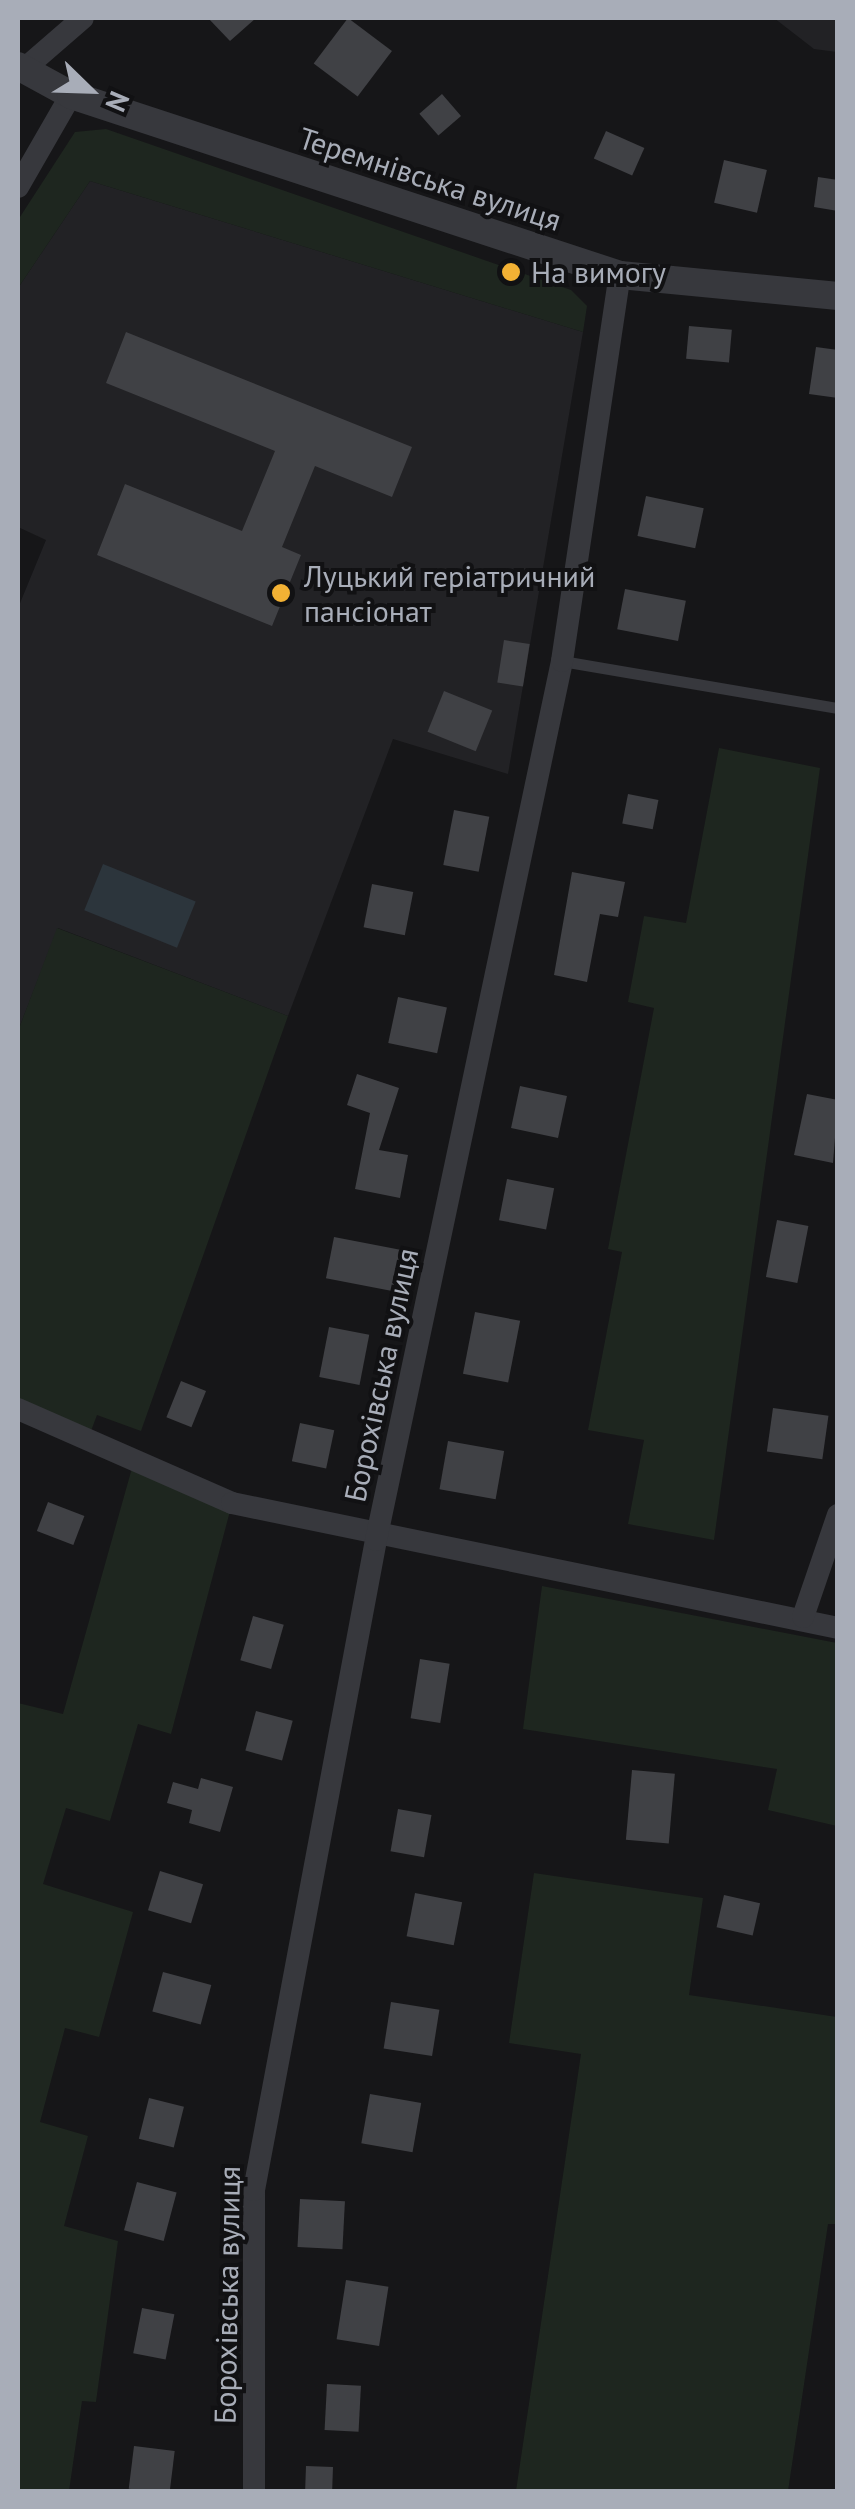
<!DOCTYPE html>
<meta charset="utf-8">
<style>
body{margin:0}
#map{position:relative;width:855px;height:2509px;overflow:hidden;background:#161618;font-family:"PT Sans",sans-serif}
div>[style]{position:absolute}
.built>*{inset:0;background:#222225}
.green>*{inset:0;background:#1e261f}
.water>*{inset:0;background:#2c353c;transform-origin:0 0}
.building>*{inset:0;background:#404145;transform-origin:0 0}
.service>*{height:11px;margin:-5.5px;padding:0 5.5px;transform-origin:5.5px;border-radius:5.5px;background:#37383d}
.minor>*{height:22px;margin:-11px;padding:0 11px;transform-origin:11px;border-radius:11px;background:#37383d}
.tertiary>*{height:28px;margin:-14px;padding:0 14px;transform-origin:14px;border-radius:14px;background:#37383d}
.dots>*{width:28px;height:28px;translate:-50% -50%;box-sizing:border-box;border:5px solid #111113;border-radius:50%}
span{translate:-50% -50%;white-space:nowrap;text-align:center;line-height:1.15;-webkit-text-stroke:8px #111113;paint-order:stroke}
.street-label{font-size:30px;color:#a8adb8}
.poi-label{font-size:30px;color:#a8adb8}
.left{translate:0 -50%;text-align:left}
.frame{position:absolute;inset:0;border:20px solid #a8adb8;pointer-events:none}
.north{position:absolute;left:40px;top:40px;width:100px;height:100px;-webkit-text-stroke:8px #111113;paint-order:stroke;rotate:113deg;font-size:28px;font-weight:700;line-height:40px;text-align:center;color:#a8adb8}
.north::after{content:'';display:block;margin:auto;width:35px;height:45px;background:#a8adb8;clip-path:polygon(50% 0,100% 100%,50% 72%,0 100%)}
</style>
<div id="map">
<div class="built">
<i style="clip-path:polygon(774px 18px,837px 18px,837px 52px,814px 49px)"></i>
<i style="clip-path:polygon(90px 181px,583px 332px,508px 774px,393px 739px,288px 1016px,58px 928px,18px 1031px,18px 608px,46px 540px,18px 527px,18px 288px)"></i>
</div>
<div class="green">
<i style="clip-path:polygon(106px 129px,571px 290px,587px 306px,583px 332px,90px 181px,18px 288px,18px 220px,75px 132px)"></i>
<i style="clip-path:polygon(719px 748px,820px 768px,714px 1540px,628px 1524px,644px 1440px,588px 1430px,622px 1252px,608px 1249px,654px 1008px,628px 1002px,644px 916px,686px 923px)"></i>
<i style="clip-path:polygon(57px 928px,288px 1016px,141px 1431px,97px 1415px,91px 1431px,18px 1400px,18px 1031px)"></i>
<i style="clip-path:polygon(132px 1468px,230px 1511px,171px 1734px,138px 1724px,110px 1821px,66px 1808px,43px 1884px,133px 1912px,99px 2037px,65px 2028px,40px 2122px,88px 2136px,64px 2226px,118px 2241px,96px 2402px,82px 2401px,69px 2491px,18px 2491px,18px 1703px,63px 1714px)"></i>
<i style="clip-path:polygon(542px 1586px,837px 1643px,837px 1826px,768px 1810px,777px 1769px,523px 1729px)"></i>
<i style="clip-path:polygon(534px 1873px,703px 1898px,689px 1995px,837px 2017px,837px 2224px,828px 2224px,788px 2491px,516px 2491px,581px 2054px,509px 2043px)"></i>
</div>
<div class="water">
<i style="left:103px;top:864px;width:100px;height:50px;rotate:22deg"></i>
</div>
<div class="building">
<i style="clip-path:polygon(208px 18px,256px 18px,230px 41px)"></i>
<i style="left:348px;top:18px;width:55px;height:57px;rotate:37deg"></i>
<i style="left:442px;top:94px;width:29px;height:30px;rotate:49deg"></i>
<i style="left:606px;top:131px;width:42px;height:30px;rotate:24deg"></i>
<i style="left:724px;top:160px;width:44px;height:44px;rotate:13deg"></i>
<i style="clip-path:polygon(818px 177px,838px 180px,838px 211px,814px 207px)"></i>
<i style="left:689px;top:326px;width:43px;height:33px;rotate:5deg"></i>
<i style="clip-path:polygon(126px 332px,412px 447px,392px 497px,315px 466px,282px 547px,301px 555px,272px 626px,97px 555px,125px 484px,242px 531px,275px 451px,106px 383px)"></i>
<i style="clip-path:polygon(816px 347px,838px 350px,838px 398px,809px 394px)"></i>
<i style="left:646px;top:496px;width:59px;height:41px;rotate:12deg"></i>
<i style="left:625px;top:589px;width:62px;height:41px;rotate:11deg"></i>
<i style="left:504px;top:640px;width:26px;height:43px;rotate:9deg"></i>
<i style="left:444px;top:691px;width:52px;height:44px;rotate:22deg"></i>
<i style="left:628px;top:794px;width:31px;height:30px;rotate:11deg"></i>
<i style="left:454px;top:810px;width:36px;height:56px;rotate:11deg"></i>
<i style="clip-path:polygon(572px 872px,625px 882px,618px 917px,600px 914px,587px 982px,554px 975px)"></i>
<i style="left:372px;top:884px;width:42px;height:44px;rotate:11deg"></i>
<i style="left:398px;top:997px;width:50px;height:47px;rotate:12deg"></i>
<i style="clip-path:polygon(357px 1074px,399px 1088px,379px 1150px,408px 1155px,400px 1198px,355px 1189px,370px 1113px,347px 1105px)"></i>
<i style="left:520px;top:1086px;width:48px;height:43px;rotate:12deg"></i>
<i style="clip-path:polygon(807px 1094px,838px 1100px,833px 1163px,794px 1155px)"></i>
<i style="left:507px;top:1179px;width:48px;height:42px;rotate:11deg"></i>
<i style="left:777px;top:1220px;width:32px;height:58px;rotate:11deg"></i>
<i style="left:334px;top:1237px;width:70px;height:42px;rotate:11deg"></i>
<i style="left:475px;top:1312px;width:46px;height:63px;rotate:11deg"></i>
<i style="left:329px;top:1327px;width:41px;height:51px;rotate:11deg"></i>
<i style="left:181px;top:1381px;width:27px;height:39px;rotate:22deg"></i>
<i style="left:773px;top:1408px;width:56px;height:44px;rotate:8deg"></i>
<i style="left:300px;top:1423px;width:35px;height:39px;rotate:12deg"></i>
<i style="left:448px;top:1441px;width:57px;height:49px;rotate:10deg"></i>
<i style="left:48px;top:1502px;width:39px;height:31px;rotate:21deg"></i>
<i style="left:253px;top:1616px;width:32px;height:46px;rotate:16deg"></i>
<i style="left:420px;top:1659px;width:30px;height:60px;rotate:9deg"></i>
<i style="left:256px;top:1711px;width:38px;height:41px;rotate:15deg"></i>
<i style="left:632px;top:1770px;width:43px;height:70px;rotate:5deg"></i>
<i style="clip-path:polygon(201px 1778px,233px 1787px,220px 1832px,189px 1823px,192px 1810px,167px 1803px,173px 1782px,198px 1789px)"></i>
<i style="left:398px;top:1809px;width:34px;height:43px;rotate:10deg"></i>
<i style="left:160px;top:1871px;width:45px;height:41px;rotate:17deg"></i>
<i style="left:415px;top:1893px;width:48px;height:44px;rotate:11deg"></i>
<i style="left:724px;top:1895px;width:37px;height:33px;rotate:13deg"></i>
<i style="left:163px;top:1972px;width:50px;height:41px;rotate:15deg"></i>
<i style="left:391px;top:2002px;width:49px;height:47px;rotate:9deg"></i>
<i style="left:370px;top:2094px;width:52px;height:50px;rotate:10deg"></i>
<i style="left:149px;top:2098px;width:36px;height:42px;rotate:14deg"></i>
<i style="left:137px;top:2182px;width:41px;height:50px;rotate:15deg"></i>
<i style="left:300px;top:2199px;width:45px;height:48px;rotate:3deg"></i>
<i style="left:346px;top:2280px;width:43px;height:60px;rotate:9deg"></i>
<i style="left:142px;top:2308px;width:33px;height:46px;rotate:11deg"></i>
<i style="left:327px;top:2384px;width:34px;height:46px;rotate:3deg"></i>
<i style="left:134px;top:2446px;width:41px;height:43px;rotate:7deg"></i>
<i style="left:306px;top:2466px;width:27px;height:26px;rotate:2deg"></i>
</div>
<div class="service">
<i style="left:562px;top:661px;width:280px;rotate:9.7deg"></i>
</div>
<div class="minor">
<i style="left:23px;top:70px;width:79px;rotate:-40.9deg"></i>
<i style="left:18px;top:187px;width:106px;rotate:-60.1deg"></i>
<i style="left:18px;top:1409px;width:234px;rotate:23.7deg"></i>
<i style="left:232px;top:1503px;width:619px;rotate:11.65deg"></i>
<i style="left:803px;top:1617px;width:108px;rotate:-71.1deg"></i>
<i style="left:254px;top:2492px;width:302px;rotate:-90deg"></i>
<i style="left:254px;top:2190px;width:661px;rotate:-79.37deg"></i>
<i style="left:376px;top:1540px;width:898px;rotate:-78.05deg"></i>
<i style="left:562px;top:661px;width:390px;rotate:-81.5deg"></i>
</div>
<div class="tertiary">
<i style="left:18px;top:66px;width:60px;rotate:28.7deg"></i>
<i style="left:71px;top:95px;width:578px;rotate:18.15deg"></i>
<i style="left:620px;top:275px;width:219px;rotate:5.5deg"></i>
</div>
<div class="dots">
<i style="left:511px;top:272px;background:#f2b134"></i>
<i style="left:281px;top:593px;background:#f2b134"></i>
</div>
<div class="street-label">
<span style="left:430px;top:179px;rotate:18deg">Теремнівська вулиця</span>
<span style="left:381px;top:1375px;rotate:-78deg">Борохівська вулиця</span>
<span style="left:227px;top:2295px;rotate:-89deg">Борохівська вулиця</span>
</div>
<div class="poi-label">
<span class="left" style="left:531px;top:272px">На вимогу</span>
<span class="left" style="left:304px;top:593px">Луцький геріатричний<br>пансіонат</span>
</div>
<div class="frame"></div>
<div class="north">N</div>
</div>
